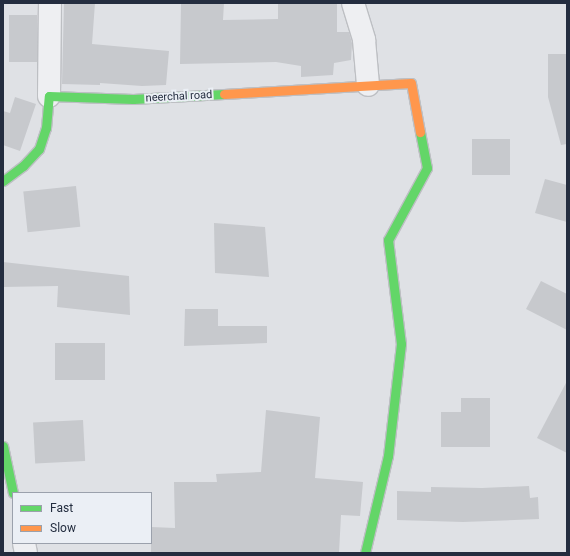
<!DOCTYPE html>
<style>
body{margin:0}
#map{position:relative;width:570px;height:556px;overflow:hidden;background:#dfe1e5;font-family:Roboto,sans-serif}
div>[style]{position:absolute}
.building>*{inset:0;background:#c7c9cd;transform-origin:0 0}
.roads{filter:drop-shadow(1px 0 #bdbfc3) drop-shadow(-1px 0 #bdbfc3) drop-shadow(0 1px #bdbfc3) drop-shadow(0 -1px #bdbfc3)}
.street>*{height:22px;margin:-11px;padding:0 11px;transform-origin:11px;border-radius:11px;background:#eeeff2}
.fast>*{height:9px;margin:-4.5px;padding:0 4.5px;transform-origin:4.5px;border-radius:4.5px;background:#63d668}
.slow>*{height:9px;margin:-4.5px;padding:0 4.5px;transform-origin:4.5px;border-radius:4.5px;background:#ff974d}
span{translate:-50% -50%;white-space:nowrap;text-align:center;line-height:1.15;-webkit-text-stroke:4px #ebeff5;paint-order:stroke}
.street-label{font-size:11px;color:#242d3f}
.frame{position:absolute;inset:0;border:4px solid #242d3f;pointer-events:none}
.legend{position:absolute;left:12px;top:492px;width:140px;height:52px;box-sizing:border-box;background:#ebeff5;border:1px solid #9ba1ac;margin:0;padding:5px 7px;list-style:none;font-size:12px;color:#242d3f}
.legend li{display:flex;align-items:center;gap:8px;height:20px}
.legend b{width:20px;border:1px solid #9ba1ac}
</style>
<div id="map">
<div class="building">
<i style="clip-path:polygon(64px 3px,95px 3px,92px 44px,169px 51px,166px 85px,142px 86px,100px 83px,100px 85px,62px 84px)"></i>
<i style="clip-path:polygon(181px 3px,224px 3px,223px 20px,278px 19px,278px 3px,337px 3px,337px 32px,349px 32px,352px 43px,351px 60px,334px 63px,333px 75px,301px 77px,301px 66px,276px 62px,180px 64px)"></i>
<i style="left:9px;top:15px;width:28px;height:47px"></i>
<i style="clip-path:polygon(548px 54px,567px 54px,567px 144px,561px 145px,548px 97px)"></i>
<i style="clip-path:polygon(15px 97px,36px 104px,20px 151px,3px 145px,3px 111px,10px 113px)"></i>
<i style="left:472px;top:139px;width:38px;height:36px"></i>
<i style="clip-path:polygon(545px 179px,567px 185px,567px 222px,535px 213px)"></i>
<i style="left:76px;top:186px;width:41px;height:53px;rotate:84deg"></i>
<i style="clip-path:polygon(214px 223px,265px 227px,269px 277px,215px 273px)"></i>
<i style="clip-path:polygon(3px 262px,129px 276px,130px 315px,57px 307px,58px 286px,3px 287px)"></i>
<i style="clip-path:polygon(541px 281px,567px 294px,567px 330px,526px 309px)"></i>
<i style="clip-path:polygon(185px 309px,218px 309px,218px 326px,267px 326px,267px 343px,184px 346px)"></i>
<i style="left:55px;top:343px;width:50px;height:37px"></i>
<i style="clip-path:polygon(567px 381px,567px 453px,537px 438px)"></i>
<i style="clip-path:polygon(461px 398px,490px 398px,490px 447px,441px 447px,441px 412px,461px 412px)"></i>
<i style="clip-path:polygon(266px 410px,320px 417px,315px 478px,363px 482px,360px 516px,341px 515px,339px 553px,151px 553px,151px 527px,175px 528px,174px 482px,217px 482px,216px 474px,261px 472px)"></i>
<i style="left:83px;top:420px;width:41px;height:50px;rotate:87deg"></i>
<i style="clip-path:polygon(529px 486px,530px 498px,538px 497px,539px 519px,463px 522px,397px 520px,397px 491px,431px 492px,431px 487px,482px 488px)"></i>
</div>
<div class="roads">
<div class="street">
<i style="left:353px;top:3px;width:39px;rotate:73deg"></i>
<i style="left:364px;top:40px;width:45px;rotate:84.9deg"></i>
<i style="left:49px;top:96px;width:93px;rotate:-89.4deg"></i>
<i style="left:24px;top:543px;width:10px;rotate:79deg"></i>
</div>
<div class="fast">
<i style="left:3px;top:181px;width:25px;rotate:-37deg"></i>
<i style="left:23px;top:166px;width:23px;rotate:-47deg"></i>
<i style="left:39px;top:149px;width:22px;rotate:-72deg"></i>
<i style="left:46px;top:128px;width:32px;rotate:-85deg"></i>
<i style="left:49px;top:96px;width:84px;rotate:2deg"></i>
<i style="left:133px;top:99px;width:91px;rotate:-3.1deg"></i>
<i style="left:3px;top:446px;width:48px;rotate:78deg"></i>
<i style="left:365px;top:553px;width:100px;rotate:-76.7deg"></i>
<i style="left:388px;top:456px;width:113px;rotate:-83.4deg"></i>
<i style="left:401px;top:344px;width:105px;rotate:-97.1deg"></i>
<i style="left:388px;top:240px;width:82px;rotate:-61.6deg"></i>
<i style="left:427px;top:168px;width:37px;rotate:-101deg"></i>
</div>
<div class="slow">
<i style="left:224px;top:94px;width:187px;rotate:-3.4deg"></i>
<i style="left:411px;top:83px;width:50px;rotate:79.6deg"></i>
</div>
</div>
<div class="street-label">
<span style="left:179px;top:97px;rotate:-3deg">neerchal road</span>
</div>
<div class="frame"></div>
<ul class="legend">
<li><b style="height:5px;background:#63d668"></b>Fast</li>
<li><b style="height:5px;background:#ff974d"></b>Slow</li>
</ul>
</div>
